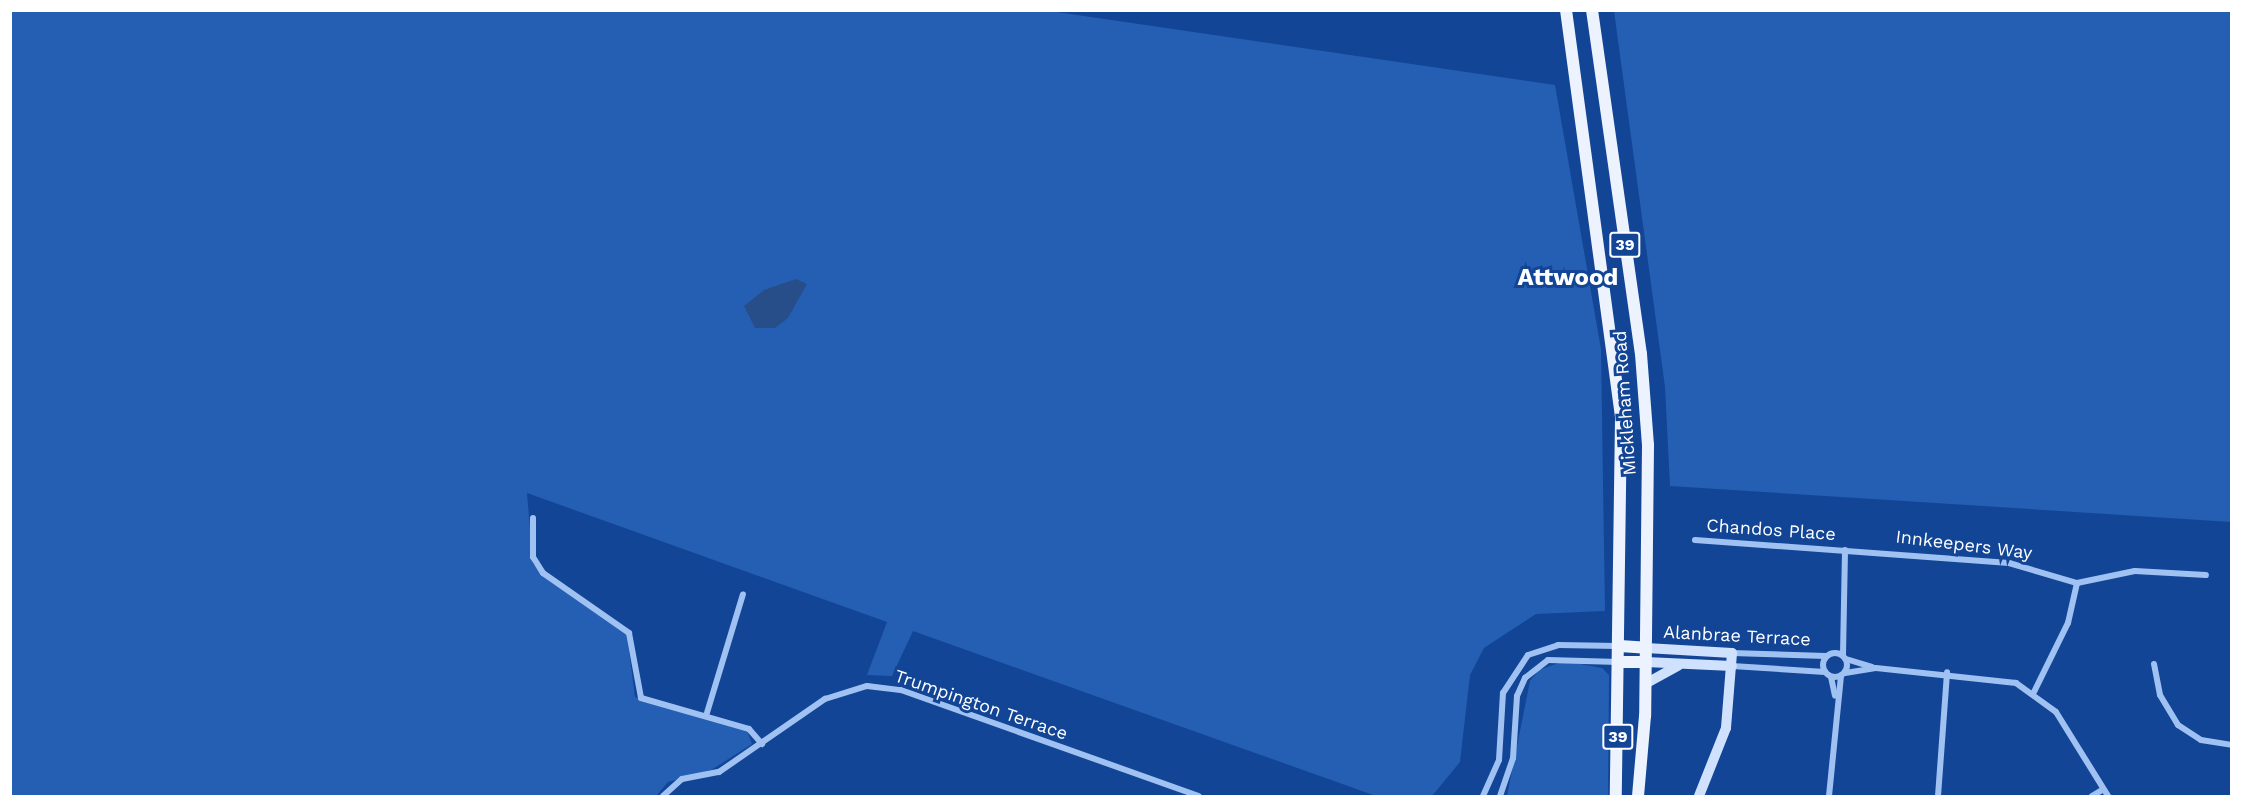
<!DOCTYPE html>
<style>
body{margin:0}
#map{position:relative;width:2242px;height:807px;overflow:hidden;background:#124595;font-family:"Work Sans",sans-serif}
div>[style]{position:absolute}
.green>*{inset:0;background:#245fb4}
.water>*{inset:0;background:#284e89}
.street>*{height:6px;margin:-3px;padding:0 3px;transform-origin:3px;border-radius:3px;background:#a0c2f3}
.street>.ring{margin:-3px;padding:0;box-sizing:content-box;background:none;border:6px solid #a0c2f3;border-radius:50%}
.secondary>*{height:10px;margin:-5px;padding:0 5px;transform-origin:5px;border-radius:5px;background:#cfe1fd}
.primary>*{height:12px;margin:-6px;padding:0 6px;transform-origin:6px;border-radius:6px;background:#ecf3ff}
span{translate:-50% -50%;white-space:nowrap;text-align:center;line-height:1.15;-webkit-text-stroke:6px #124595;paint-order:stroke}
.shield-label span{padding:2px 4px;background:#124595;border:2px solid;border-radius:4px;-webkit-text-stroke-width:0}
.shield-label{font-size:16px;color:#fff;font-weight:700}
.street-label{font-size:18px;color:#fff}
.district-label{font-size:24px;color:#fff;font-weight:700}
.frame{position:absolute;inset:0;border:12px solid #fff;pointer-events:none}
</style>
<div id="map">
<div class="green">
<i style="clip-path:polygon(1043px 10px,1555px 85px,1601px 349px,1605px 611px,1536px 614px,1484px 648px,1470px 675px,1460px 762px,1432px 796px,1376px 796px,913px 631px,892px 676px,867px 675px,887px 622px,527px 493px,533px 564px,627px 635px,635px 697px,747px 730px,752px 744px,711px 770px,668px 782px,656px 796px,11px 796px,10px 11px)"></i>
<i style="clip-path:polygon(1614px 11px,2231px 11px,2231px 522px,1670px 486px,1665px 387px)"></i>
<i style="clip-path:polygon(1564px 661px,1602px 668px,1609px 675px,1608px 796px,1507px 796px,1530px 681px,1539px 670px)"></i>
</div>
<div class="water">
<i style="clip-path:polygon(796px 279px,807px 284px,788px 318px,775px 328px,755px 328px,744px 306px,764px 290px)"></i>
</div>
<div class="street">
<i style="left:533px;top:518px;width:39px;rotate:90deg"></i>
<i style="left:533px;top:557px;width:19px;rotate:58deg"></i>
<i style="left:543px;top:573px;width:105px;rotate:34.9deg"></i>
<i style="left:629px;top:633px;width:66px;rotate:79.5deg"></i>
<i style="left:641px;top:698px;width:112px;rotate:16deg"></i>
<i style="left:749px;top:729px;width:20px;rotate:49deg"></i>
<i style="left:1695px;top:540px;width:315px;rotate:4.2deg"></i>
<i style="left:2009px;top:563px;width:71px;rotate:16.4deg"></i>
<i style="left:2077px;top:583px;width:59px;rotate:-11.7deg"></i>
<i style="left:2135px;top:571px;width:71px;rotate:3.2deg"></i>
<i class="ring" style="left:1823px;top:653px;width:18px;height:18px"></i>
<i style="left:1732px;top:653px;width:94px;rotate:1.8deg"></i>
<i style="left:1843px;top:655px;width:105px;rotate:-88.9deg"></i>
<i style="left:1846px;top:659px;width:27px;rotate:17deg"></i>
<i style="left:2154px;top:664px;width:32px;rotate:79deg"></i>
<i style="left:2160px;top:695px;width:35px;rotate:59deg"></i>
<i style="left:2178px;top:725px;width:27px;rotate:33deg"></i>
<i style="left:2201px;top:740px;width:31px;rotate:9deg"></i>
<i style="left:1732px;top:666px;width:93px;rotate:3.7deg"></i>
<i style="left:1845px;top:673px;width:31px;rotate:-9deg"></i>
<i style="left:1876px;top:668px;width:141px;rotate:6.1deg"></i>
<i style="left:2016px;top:683px;width:49px;rotate:35.9deg"></i>
<i style="left:2056px;top:712px;width:99px;rotate:58.2deg"></i>
<i style="left:1831px;top:677px;width:19px;rotate:78deg"></i>
<i style="left:2034px;top:692px;width:77px;rotate:-63.8deg"></i>
<i style="left:2068px;top:623px;width:41px;rotate:-77.3deg"></i>
<i style="left:706px;top:716px;width:127px;rotate:-73.1deg"></i>
<i style="left:663px;top:796px;width:25px;rotate:-42deg"></i>
<i style="left:682px;top:779px;width:38px;rotate:-11deg"></i>
<i style="left:719px;top:772px;width:129px;rotate:-34.6deg"></i>
<i style="left:825px;top:699px;width:44px;rotate:-17.2deg"></i>
<i style="left:867px;top:686px;width:34px;rotate:7deg"></i>
<i style="left:901px;top:690px;width:316px;rotate:19.6deg"></i>
<i style="left:1483px;top:796px;width:39px;rotate:-66deg"></i>
<i style="left:1499px;top:760px;width:67px;rotate:-86.6deg"></i>
<i style="left:1503px;top:693px;width:45px;rotate:-56.7deg"></i>
<i style="left:1528px;top:655px;width:32px;rotate:-18deg"></i>
<i style="left:1558px;top:645px;width:60px;rotate:1deg"></i>
<i style="left:1500px;top:796px;width:40px;rotate:-71.1deg"></i>
<i style="left:1513px;top:758px;width:62px;rotate:-86.3deg"></i>
<i style="left:1517px;top:696px;width:20px;rotate:-66deg"></i>
<i style="left:1525px;top:678px;width:29px;rotate:-38deg"></i>
<i style="left:1548px;top:660px;width:71px;rotate:1.6deg"></i>
<i style="left:1829px;top:796px;width:121px;rotate:-84.3deg"></i>
<i style="left:1938px;top:796px;width:124px;rotate:-85.8deg"></i>
<i style="left:2092px;top:796px;width:12px;rotate:-31deg"></i>
</div>
<div class="secondary">
<i style="left:1646px;top:648px;width:86px;rotate:3.3deg"></i>
<i style="left:1732px;top:653px;width:75px;rotate:94.6deg"></i>
<i style="left:1726px;top:728px;width:73px;rotate:111.7deg"></i>
<i style="left:1646px;top:662px;width:86px;rotate:2.7deg"></i>
<i style="left:1645px;top:684px;width:38px;rotate:-29deg"></i>
</div>
<div class="primary">
<i style="left:1566px;top:10px;width:413px;rotate:82.3deg"></i>
<i style="left:1621px;top:419px;width:377px;rotate:90.8deg"></i>
<i style="left:1592px;top:10px;width:347px;rotate:81.9deg"></i>
<i style="left:1641px;top:354px;width:91px;rotate:85.6deg"></i>
<i style="left:1648px;top:445px;width:271px;rotate:90.6deg"></i>
<i style="left:1645px;top:716px;width:80px;rotate:95deg"></i>
<i style="left:1620px;top:646px;width:26px;rotate:4deg"></i>
<i style="left:1620px;top:662px;width:26px"></i>
</div>
<div class="shield-label">
<span style="left:1625px;top:245px">39</span>
<span style="left:1618px;top:737px">39</span>
</div>
<div class="street-label">
<span style="left:1625px;top:403px;rotate:-94deg">Mickleham Road</span>
<span style="left:1771px;top:530px;rotate:4deg">Chandos Place</span>
<span style="left:1964px;top:545px;rotate:7deg">Innkeepers Way</span>
<span style="left:1737px;top:636px;rotate:3deg">Alanbrae Terrace</span>
<span style="left:981px;top:705px;rotate:19deg">Trumpington Terrace</span>
</div>
<div class="district-label">
<span style="left:1568px;top:278px">Attwood</span>
</div>
<div class="frame"></div>
</div>
